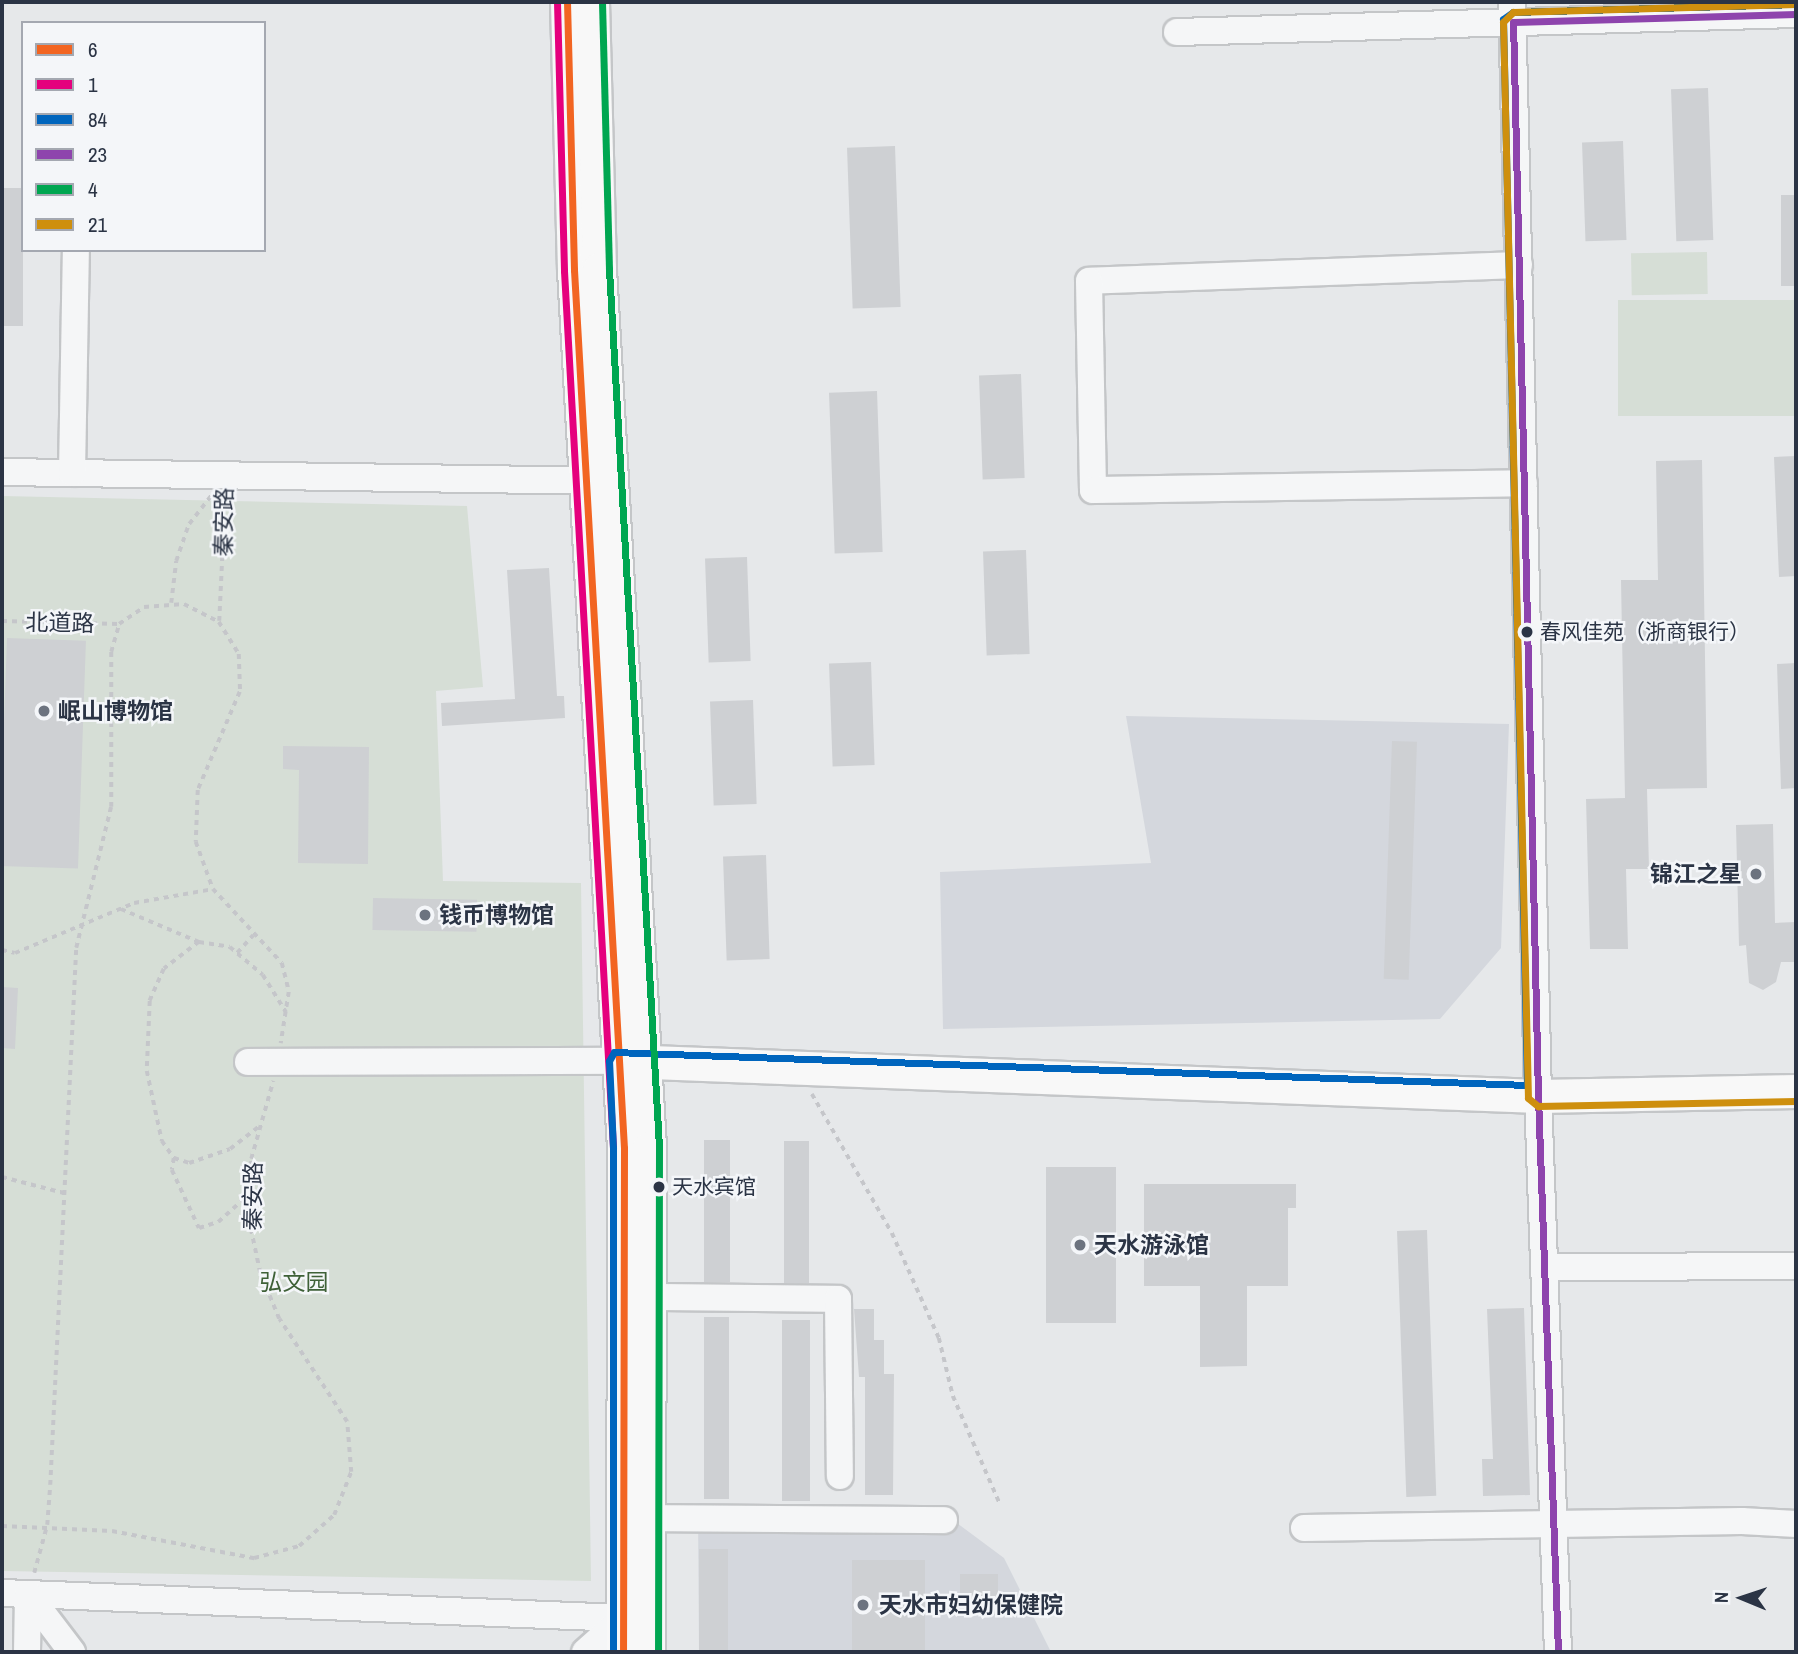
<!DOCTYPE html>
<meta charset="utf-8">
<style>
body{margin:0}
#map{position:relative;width:1798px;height:1654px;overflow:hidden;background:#e6e8ea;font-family:"Archivo Narrow","Noto Sans SC",sans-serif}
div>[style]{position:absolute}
.built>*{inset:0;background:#d4d7dd}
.green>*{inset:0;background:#d6ded6;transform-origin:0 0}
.building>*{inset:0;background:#ced0d3;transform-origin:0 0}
.path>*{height:3.5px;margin-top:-1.75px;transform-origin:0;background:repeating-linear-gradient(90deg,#c5c6ca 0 5px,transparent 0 10px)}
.roads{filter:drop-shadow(2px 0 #c4c6c8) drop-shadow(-2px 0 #c4c6c8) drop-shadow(0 2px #c4c6c8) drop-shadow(0 -2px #c4c6c8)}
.minor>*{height:26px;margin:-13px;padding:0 13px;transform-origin:13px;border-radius:13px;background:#f5f6f7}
.major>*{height:33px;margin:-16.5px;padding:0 16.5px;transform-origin:16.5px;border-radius:16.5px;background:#f8f8f8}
.bus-1>*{height:7px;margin:-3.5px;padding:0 3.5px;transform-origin:3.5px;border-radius:3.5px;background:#f26522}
.bus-2>*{height:7px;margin:-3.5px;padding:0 3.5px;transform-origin:3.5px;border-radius:3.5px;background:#e5007d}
.bus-3>*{height:7px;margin:-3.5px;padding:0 3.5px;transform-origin:3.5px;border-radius:3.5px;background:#0065bd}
.bus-4>*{height:7px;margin:-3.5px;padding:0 3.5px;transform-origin:3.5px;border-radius:3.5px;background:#8e44ad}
.bus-5>*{height:7px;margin:-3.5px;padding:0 3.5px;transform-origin:3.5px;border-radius:3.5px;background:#00a651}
.bus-6>*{height:7px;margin:-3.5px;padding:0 3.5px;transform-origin:3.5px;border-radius:3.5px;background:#ce8f0e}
.dots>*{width:19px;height:19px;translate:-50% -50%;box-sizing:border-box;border:4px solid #f4f6f9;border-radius:50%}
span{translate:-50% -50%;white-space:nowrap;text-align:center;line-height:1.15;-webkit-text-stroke:5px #f4f6f9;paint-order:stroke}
.bus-label{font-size:21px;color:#2b3445}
.left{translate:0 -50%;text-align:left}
.street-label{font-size:23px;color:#2b3445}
.poi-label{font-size:23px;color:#2b3445;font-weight:700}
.right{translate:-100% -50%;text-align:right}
.park-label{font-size:23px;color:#3f6138}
.frame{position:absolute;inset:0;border:4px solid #2b3445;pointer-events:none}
.legend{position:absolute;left:21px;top:21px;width:245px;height:231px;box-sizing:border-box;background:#f4f6f9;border:2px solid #a4a8b1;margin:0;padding:9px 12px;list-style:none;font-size:21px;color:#2b3445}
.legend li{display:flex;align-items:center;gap:14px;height:35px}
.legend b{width:35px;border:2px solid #a4a8b1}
.north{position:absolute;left:1707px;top:1563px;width:70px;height:70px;-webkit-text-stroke:5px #f4f6f9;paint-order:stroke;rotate:272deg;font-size:19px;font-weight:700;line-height:28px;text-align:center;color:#2b3445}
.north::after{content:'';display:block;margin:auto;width:24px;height:32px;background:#2b3445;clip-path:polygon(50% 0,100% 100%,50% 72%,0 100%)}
</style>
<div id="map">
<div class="built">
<i style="clip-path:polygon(1126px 716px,1509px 724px,1501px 948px,1440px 1019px,943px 1029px,940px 872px,1151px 863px)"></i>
<i style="clip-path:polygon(934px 1506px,1004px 1558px,1051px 1652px,699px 1652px,698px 1509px)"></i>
</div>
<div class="green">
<i style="left:1707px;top:252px;width:42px;height:76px;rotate:89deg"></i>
<i style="left:1796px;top:300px;width:116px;height:178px;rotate:90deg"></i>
<i style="clip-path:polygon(2px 496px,467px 506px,483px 687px,436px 691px,443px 881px,581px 883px,591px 1581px,2px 1571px)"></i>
</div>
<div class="building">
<i style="left:1708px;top:88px;width:152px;height:37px;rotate:88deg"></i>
<i style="left:1623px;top:141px;width:99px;height:41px;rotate:88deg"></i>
<i style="left:895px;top:146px;width:161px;height:48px;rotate:88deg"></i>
<i style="left:2px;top:188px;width:21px;height:138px"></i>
<i style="left:1781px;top:195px;width:15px;height:91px"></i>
<i style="left:1021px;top:374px;width:104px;height:42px;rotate:88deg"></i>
<i style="left:877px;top:391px;width:161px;height:48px;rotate:88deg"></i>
<i style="clip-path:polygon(1796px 456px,1796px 576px,1779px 577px,1774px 457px)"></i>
<i style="clip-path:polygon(1702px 460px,1707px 788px,1647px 789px,1649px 869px,1626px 869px,1628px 949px,1590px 949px,1586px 799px,1625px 798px,1621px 580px,1658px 580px,1656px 461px)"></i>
<i style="left:1026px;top:550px;width:104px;height:43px;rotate:88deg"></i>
<i style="left:747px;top:557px;width:104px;height:42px;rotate:88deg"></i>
<i style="clip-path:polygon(549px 568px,557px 696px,564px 696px,565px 718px,442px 726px,441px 703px,515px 699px,507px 570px)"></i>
<i style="left:7px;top:638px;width:79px;height:228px;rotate:2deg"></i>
<i style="left:871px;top:662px;width:103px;height:42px;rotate:88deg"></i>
<i style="clip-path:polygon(1796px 663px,1796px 788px,1781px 789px,1777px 664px)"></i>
<i style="left:753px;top:700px;width:104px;height:43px;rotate:88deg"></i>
<i style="left:1392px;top:741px;width:25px;height:238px;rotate:2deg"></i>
<i style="clip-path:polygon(283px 746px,369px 747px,368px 864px,298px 863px,299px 770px,283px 769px)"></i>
<i style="clip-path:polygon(1773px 824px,1775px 923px,1796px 922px,1796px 962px,1781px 962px,1776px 982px,1763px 990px,1749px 983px,1746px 945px,1739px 946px,1736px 825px)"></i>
<i style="left:766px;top:855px;width:104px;height:43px;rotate:88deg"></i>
<i style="left:373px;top:898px;width:104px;height:32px;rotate:1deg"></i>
<i style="clip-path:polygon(2px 987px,18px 988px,15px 1049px,2px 1048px)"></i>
<i style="left:704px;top:1140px;width:26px;height:142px"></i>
<i style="left:784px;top:1141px;width:25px;height:142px"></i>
<i style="left:1046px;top:1167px;width:70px;height:156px"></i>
<i style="clip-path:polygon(1144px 1184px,1296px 1184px,1296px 1208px,1288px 1208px,1288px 1286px,1247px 1286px,1247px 1366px,1200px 1367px,1200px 1286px,1144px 1286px)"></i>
<i style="left:1427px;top:1230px;width:266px;height:30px;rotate:88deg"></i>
<i style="clip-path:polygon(1524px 1308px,1530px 1495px,1483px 1496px,1482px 1459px,1493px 1459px,1487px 1309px)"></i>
<i style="clip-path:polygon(854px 1309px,874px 1309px,874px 1340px,884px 1340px,884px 1374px,894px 1374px,893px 1495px,865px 1495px,865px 1377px,859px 1377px)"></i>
<i style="left:704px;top:1317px;width:25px;height:182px"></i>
<i style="left:782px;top:1320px;width:28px;height:181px"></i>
<i style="left:699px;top:1549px;width:29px;height:103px"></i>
<i style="left:852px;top:1560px;width:73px;height:92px"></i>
<i style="left:960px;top:1574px;width:38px;height:41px"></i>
</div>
<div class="path">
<i style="left:171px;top:603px;width:42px;rotate:-83.2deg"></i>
<i style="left:176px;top:561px;width:39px;rotate:-71deg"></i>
<i style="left:189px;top:524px;width:36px;rotate:-52deg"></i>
<i style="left:2px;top:621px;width:117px;rotate:1.5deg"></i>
<i style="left:219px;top:621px;width:125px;rotate:-87.3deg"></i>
<i style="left:119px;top:624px;width:30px;rotate:-34deg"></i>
<i style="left:144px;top:607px;width:40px;rotate:-4.3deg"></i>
<i style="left:184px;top:604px;width:39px;rotate:27deg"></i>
<i style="left:219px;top:622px;width:38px;rotate:58deg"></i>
<i style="left:239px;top:654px;width:38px;rotate:88deg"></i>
<i style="left:240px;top:692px;width:107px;rotate:113.2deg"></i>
<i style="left:198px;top:790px;width:52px;rotate:92.2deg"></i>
<i style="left:196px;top:842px;width:50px;rotate:70.1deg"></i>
<i style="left:213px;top:889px;width:101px;rotate:47deg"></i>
<i style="left:282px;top:963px;width:30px;rotate:76deg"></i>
<i style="left:289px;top:992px;width:52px;rotate:98.9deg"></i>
<i style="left:121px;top:909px;width:85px;rotate:22.9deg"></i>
<i style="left:199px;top:942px;width:31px;rotate:9deg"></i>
<i style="left:230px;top:947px;width:43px;rotate:40.3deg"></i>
<i style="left:263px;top:975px;width:44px;rotate:58.1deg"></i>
<i style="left:199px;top:942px;width:44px;rotate:142.4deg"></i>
<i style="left:164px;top:969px;width:35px;rotate:114deg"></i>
<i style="left:150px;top:1001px;width:70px;rotate:92.5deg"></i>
<i style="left:147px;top:1071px;width:72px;rotate:77.9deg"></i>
<i style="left:162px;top:1141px;width:21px;rotate:55deg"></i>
<i style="left:174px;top:1158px;width:16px;rotate:18deg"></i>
<i style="left:189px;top:1163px;width:43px;rotate:-18.9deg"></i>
<i style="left:230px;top:1149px;width:37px;rotate:-38deg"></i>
<i style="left:2px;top:950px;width:13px;rotate:13deg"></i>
<i style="left:15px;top:953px;width:129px;rotate:-22.8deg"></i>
<i style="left:134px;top:903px;width:80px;rotate:-10deg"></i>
<i style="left:237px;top:953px;width:24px;rotate:-48deg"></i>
<i style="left:812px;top:1094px;width:160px;rotate:60.1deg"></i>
<i style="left:892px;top:1233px;width:115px;rotate:65.9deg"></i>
<i style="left:939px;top:1338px;width:60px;rotate:76.4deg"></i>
<i style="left:953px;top:1396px;width:118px;rotate:66.5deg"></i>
<i style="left:174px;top:1158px;width:12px;rotate:99deg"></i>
<i style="left:172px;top:1170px;width:64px;rotate:65deg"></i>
<i style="left:199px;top:1228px;width:20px;rotate:-18deg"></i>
<i style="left:218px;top:1222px;width:40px;rotate:-42deg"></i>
<i style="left:2px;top:1177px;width:64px;rotate:14.5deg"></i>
<i style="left:2px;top:1526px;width:110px;rotate:2.6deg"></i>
<i style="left:112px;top:1531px;width:145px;rotate:10.8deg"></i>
<i style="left:254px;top:1558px;width:47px;rotate:-14.9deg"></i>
<i style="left:299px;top:1546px;width:47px;rotate:-41.5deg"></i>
<i style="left:334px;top:1515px;width:46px;rotate:-68.4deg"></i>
<i style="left:351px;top:1472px;width:50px;rotate:-94.6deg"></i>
<i style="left:347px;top:1422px;width:123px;rotate:-123.4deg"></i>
<i style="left:279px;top:1319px;width:50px;rotate:-112.4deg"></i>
<i style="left:260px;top:1273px;width:48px;rotate:-102deg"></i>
<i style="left:250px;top:1226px;width:67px;rotate:-89.1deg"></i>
<i style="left:251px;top:1159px;width:81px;rotate:-74.2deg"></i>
<i style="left:34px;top:1573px;width:50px;rotate:-74.8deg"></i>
<i style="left:47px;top:1525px;width:40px;rotate:-85.7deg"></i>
<i style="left:50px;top:1485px;width:538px;rotate:-87.23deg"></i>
<i style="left:76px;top:948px;width:145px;rotate:-76.1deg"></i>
<i style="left:111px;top:807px;width:155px;rotate:-90deg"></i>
<i style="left:111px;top:652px;width:29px;rotate:-74deg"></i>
</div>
<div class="roads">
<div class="minor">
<i style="left:1512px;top:2px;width:1094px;rotate:88.64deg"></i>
<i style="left:1538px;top:1096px;width:556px;rotate:87.94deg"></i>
<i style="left:1177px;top:32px;width:619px;rotate:-1.67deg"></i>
<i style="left:1519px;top:265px;width:430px;rotate:177.9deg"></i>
<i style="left:1089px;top:281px;width:209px;rotate:88.9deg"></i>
<i style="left:1093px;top:490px;width:431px;rotate:-0.9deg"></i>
<i style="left:2px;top:472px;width:604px;rotate:0.85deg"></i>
<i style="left:72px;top:473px;width:223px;rotate:-89deg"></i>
<i style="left:248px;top:1062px;width:371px;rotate:-0.2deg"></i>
<i style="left:1546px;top:1267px;width:250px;rotate:-0.2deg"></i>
<i style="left:649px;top:1297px;width:189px;rotate:0.6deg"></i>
<i style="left:838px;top:1299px;width:177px;rotate:89.4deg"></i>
<i style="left:649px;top:1518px;width:295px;rotate:0.4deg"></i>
<i style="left:1304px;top:1528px;width:438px;rotate:-0.9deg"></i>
<i style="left:1742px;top:1521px;width:54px;rotate:3.2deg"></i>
<i style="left:2px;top:1593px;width:622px;rotate:2.31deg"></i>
<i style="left:28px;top:1594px;width:73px;rotate:52.8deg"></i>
<i style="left:27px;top:1652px;width:58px;rotate:-89deg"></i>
<i style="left:585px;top:1652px;width:51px;rotate:-41.8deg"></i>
</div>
<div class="major">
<i style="left:567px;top:2px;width:268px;rotate:88.5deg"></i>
<i style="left:574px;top:270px;width:879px;rotate:86.74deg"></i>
<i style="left:624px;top:1148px;width:504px;rotate:90.11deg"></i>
<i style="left:592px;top:2px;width:267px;rotate:88.5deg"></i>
<i style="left:599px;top:269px;width:880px;rotate:86.74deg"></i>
<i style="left:649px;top:1148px;width:504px;rotate:90.11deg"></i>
<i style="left:625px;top:1061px;width:914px;rotate:2.2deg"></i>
<i style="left:1538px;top:1096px;width:258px;rotate:-1.1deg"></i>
</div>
</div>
<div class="bus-1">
<i style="left:567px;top:2px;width:268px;rotate:88.5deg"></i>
<i style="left:574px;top:270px;width:879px;rotate:86.74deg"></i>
<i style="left:624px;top:1148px;width:504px;rotate:90.11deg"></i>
</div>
<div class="bus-2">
<i style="left:557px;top:2px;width:269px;rotate:88.5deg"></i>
<i style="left:564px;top:271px;width:878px;rotate:86.8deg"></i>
<i style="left:613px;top:1148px;width:504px;rotate:90deg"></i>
</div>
<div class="bus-3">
<i style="left:613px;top:1652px;width:504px;rotate:-90deg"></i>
<i style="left:613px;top:1148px;width:87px;rotate:-92.6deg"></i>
<i style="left:609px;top:1061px;width:10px;rotate:-61deg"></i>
<i style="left:614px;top:1052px;width:914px;rotate:2.07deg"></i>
<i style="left:1527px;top:1085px;width:1066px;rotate:-91.29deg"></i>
<i style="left:1503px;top:19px;width:12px;rotate:-35deg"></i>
<i style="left:1513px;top:12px;width:283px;rotate:-1.6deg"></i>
</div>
<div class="bus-4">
<i style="left:1558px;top:1652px;width:556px;rotate:-92.06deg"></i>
<i style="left:1538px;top:1096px;width:1074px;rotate:-91.33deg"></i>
<i style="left:1513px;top:22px;width:283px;rotate:-1.6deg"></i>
</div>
<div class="bus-5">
<i style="left:602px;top:2px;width:267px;rotate:88.5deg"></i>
<i style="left:609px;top:269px;width:879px;rotate:86.74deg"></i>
<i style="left:659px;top:1147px;width:505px;rotate:90.11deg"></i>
</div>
<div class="bus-6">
<i style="left:1796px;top:4px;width:283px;rotate:178.4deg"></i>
<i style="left:1513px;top:12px;width:14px;rotate:135deg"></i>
<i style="left:1503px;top:22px;width:1076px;rotate:88.67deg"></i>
<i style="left:1528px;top:1098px;width:13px;rotate:39deg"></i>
<i style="left:1538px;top:1106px;width:258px;rotate:-1.1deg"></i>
</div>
<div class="dots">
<i style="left:1527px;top:632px;background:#2b3445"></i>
<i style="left:44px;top:711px;background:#6c737f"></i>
<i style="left:1756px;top:874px;background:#6c737f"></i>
<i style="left:425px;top:915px;background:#6c737f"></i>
<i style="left:659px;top:1187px;background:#2b3445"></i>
<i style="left:1080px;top:1245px;background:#6c737f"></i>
<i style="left:863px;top:1605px;background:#6c737f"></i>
</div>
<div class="bus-label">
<span class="left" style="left:1540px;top:632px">春风佳苑（浙商银行）</span>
<span class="left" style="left:672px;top:1187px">天水宾馆</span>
</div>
<div class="street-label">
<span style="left:224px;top:522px;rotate:-89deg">秦安路</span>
<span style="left:60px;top:623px;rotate:1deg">北道路</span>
<span style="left:253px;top:1196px;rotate:-89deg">秦安路</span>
</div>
<div class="poi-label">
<span class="left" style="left:58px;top:711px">岷山博物馆</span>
<span class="right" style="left:1742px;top:874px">锦江之星</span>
<span class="left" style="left:439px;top:915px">钱币博物馆</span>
<span class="left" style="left:1094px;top:1245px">天水游泳馆</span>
<span class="left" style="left:879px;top:1605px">天水市妇幼保健院</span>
</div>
<div class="park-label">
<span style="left:294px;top:1282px">弘文园</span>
</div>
<div class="frame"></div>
<ul class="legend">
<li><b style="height:9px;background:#f26522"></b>6</li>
<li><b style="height:9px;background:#e5007d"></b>1</li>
<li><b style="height:9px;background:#0065bd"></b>84</li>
<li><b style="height:9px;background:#8e44ad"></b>23</li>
<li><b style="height:9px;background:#00a651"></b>4</li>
<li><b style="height:9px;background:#ce8f0e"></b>21</li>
</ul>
<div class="north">N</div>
</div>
